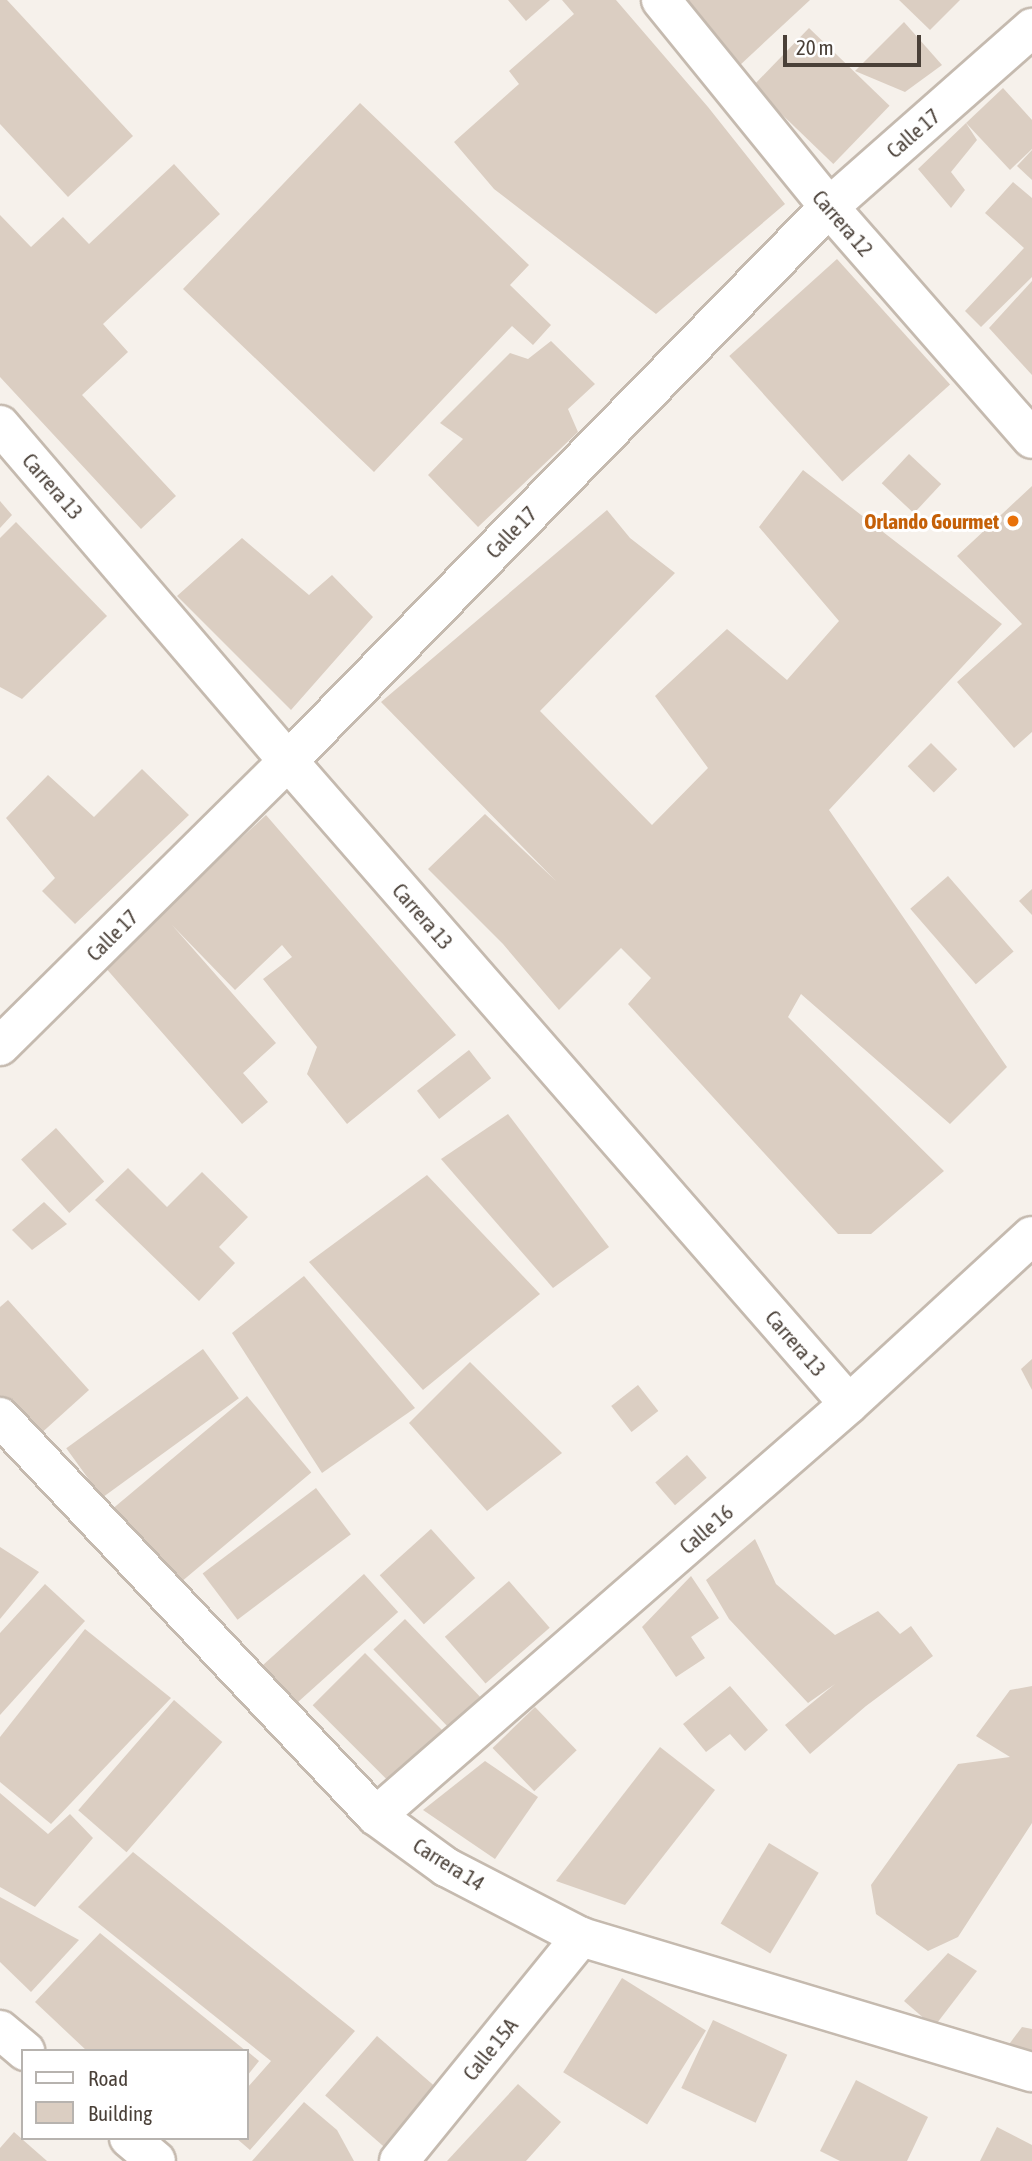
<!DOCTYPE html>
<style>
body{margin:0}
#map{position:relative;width:1032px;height:2161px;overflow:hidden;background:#f6f1eb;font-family:"Asap Condensed",sans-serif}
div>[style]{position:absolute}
.building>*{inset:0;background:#dbcec2;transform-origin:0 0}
.roads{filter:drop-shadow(2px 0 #c5baaf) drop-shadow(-2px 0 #c5baaf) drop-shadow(0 2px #c5baaf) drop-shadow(0 -2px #c5baaf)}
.minor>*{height:38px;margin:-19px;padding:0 19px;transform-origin:19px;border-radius:19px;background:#fff}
.tertiary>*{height:38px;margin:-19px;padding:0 19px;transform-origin:19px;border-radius:19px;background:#fff}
.dots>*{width:19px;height:19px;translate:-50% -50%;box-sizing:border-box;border:4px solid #fff;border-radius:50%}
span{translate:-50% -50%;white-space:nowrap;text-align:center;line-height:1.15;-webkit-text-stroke:6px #fff;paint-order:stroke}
.street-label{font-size:21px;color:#4a4038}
.food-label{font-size:21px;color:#c56008;font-weight:700}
.right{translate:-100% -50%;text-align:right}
.legend{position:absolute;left:21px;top:2049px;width:228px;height:91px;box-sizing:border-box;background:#fff;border:2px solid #b7b3af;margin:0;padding:9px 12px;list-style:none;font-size:21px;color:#4a4038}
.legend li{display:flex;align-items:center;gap:14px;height:35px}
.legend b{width:35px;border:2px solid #b7b3af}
.scale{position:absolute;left:783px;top:35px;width:138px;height:32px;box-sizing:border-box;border:4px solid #4a4038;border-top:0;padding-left:9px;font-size:21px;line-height:24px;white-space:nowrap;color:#4a4038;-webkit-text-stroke:5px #fff;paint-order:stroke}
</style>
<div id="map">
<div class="building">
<i style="clip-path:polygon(0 0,7px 0,133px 136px,68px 197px,0 124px)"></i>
<i style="clip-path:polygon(508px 0,550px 0,526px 21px)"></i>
<i style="clip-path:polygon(562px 0,616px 0,708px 107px,785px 204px,656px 314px,494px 189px,454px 142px,519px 84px,509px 71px,574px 14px)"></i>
<i style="clip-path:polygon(678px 0,810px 0,739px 66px)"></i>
<i style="clip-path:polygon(899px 0,960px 0,930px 30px)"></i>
<i style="clip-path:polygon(904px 22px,942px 65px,905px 92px,855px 71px)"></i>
<i style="left:809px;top:28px;width:112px;height:81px;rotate:44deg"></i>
<i style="clip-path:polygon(1003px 88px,1032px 120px,1032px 149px,1010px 170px,966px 123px)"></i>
<i style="clip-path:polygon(360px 103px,529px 265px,510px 285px,551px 325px,533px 345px,512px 326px,374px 472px,183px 289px)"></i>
<i style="clip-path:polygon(966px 123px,977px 140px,951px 172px,965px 190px,951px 208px,918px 169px)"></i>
<i style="clip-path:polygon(1032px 150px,1032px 180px,1017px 166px)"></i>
<i style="clip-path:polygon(174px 164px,220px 214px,103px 324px,128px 352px,82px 395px,176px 496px,141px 529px,0 377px,0 215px,31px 247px,63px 217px,89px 244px)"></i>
<i style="clip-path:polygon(1013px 182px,1032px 198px,1032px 277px,981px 327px,965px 311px,1024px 248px,985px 213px)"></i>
<i style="left:837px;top:259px;width:169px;height:145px;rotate:48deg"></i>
<i style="clip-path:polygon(1032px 281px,1032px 375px,989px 328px)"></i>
<i style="clip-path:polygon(551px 341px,595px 384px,568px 409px,578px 432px,478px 527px,428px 475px,463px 439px,440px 423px,510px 353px,528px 359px)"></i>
<i style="left:909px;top:454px;width:44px;height:40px;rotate:43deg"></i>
<i style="clip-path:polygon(803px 470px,1002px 624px,829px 810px,1007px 1067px,950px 1124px,801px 994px,788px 1017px,944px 1171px,871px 1234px,838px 1234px,628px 1004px,651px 978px,621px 948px,559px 1010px,503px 944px,428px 869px,485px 814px,556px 881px,381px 702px,607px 510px,630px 538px,675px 573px,540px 711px,652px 825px,708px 768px,655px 696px,727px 629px,787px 680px,839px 621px,759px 527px)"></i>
<i style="clip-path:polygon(1032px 486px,1032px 732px,1014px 748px,957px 682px,1022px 624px,957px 556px)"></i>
<i style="clip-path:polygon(0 501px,12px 515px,0 528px)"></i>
<i style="clip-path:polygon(16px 522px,107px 616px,22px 699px,0 687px,0 538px)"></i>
<i style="clip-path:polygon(242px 538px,309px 595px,332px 575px,373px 617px,291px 710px,177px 596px)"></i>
<i style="left:931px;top:743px;width:37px;height:33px;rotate:45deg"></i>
<i style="clip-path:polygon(142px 769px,189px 815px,75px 924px,42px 891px,55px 878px,6px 818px,48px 775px,94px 817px)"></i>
<i style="clip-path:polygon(266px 815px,456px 1035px,347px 1124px,307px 1074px,317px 1047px,263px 979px,292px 957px,282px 945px,235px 990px,172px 925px,276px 1043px,243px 1073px,268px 1102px,242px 1124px,104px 966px)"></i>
<i style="left:948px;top:876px;width:100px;height:50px;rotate:49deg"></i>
<i style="clip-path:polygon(1032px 889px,1032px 915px,1019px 901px)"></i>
<i style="left:469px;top:1050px;width:36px;height:66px;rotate:52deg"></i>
<i style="clip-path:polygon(508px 1114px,609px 1247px,553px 1288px,441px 1159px)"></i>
<i style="left:56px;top:1128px;width:72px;height:47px;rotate:48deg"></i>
<i style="clip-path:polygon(128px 1168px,167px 1207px,202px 1172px,248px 1217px,219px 1247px,235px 1263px,199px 1301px,95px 1200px)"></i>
<i style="clip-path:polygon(427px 1175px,540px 1294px,423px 1390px,309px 1262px)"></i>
<i style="clip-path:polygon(44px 1202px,67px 1224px,32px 1250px,12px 1230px)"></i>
<i style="clip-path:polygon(304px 1276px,415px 1408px,322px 1473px,232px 1333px)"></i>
<i style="clip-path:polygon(8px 1300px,89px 1390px,27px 1446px,0 1415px,0 1307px)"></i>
<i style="left:203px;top:1349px;width:61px;height:169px;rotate:54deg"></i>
<i style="clip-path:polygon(1032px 1359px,1032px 1390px,1021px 1369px)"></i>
<i style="clip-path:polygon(470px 1362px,562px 1453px,487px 1511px,409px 1423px)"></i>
<i style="left:638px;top:1385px;width:33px;height:34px;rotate:52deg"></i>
<i style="left:247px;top:1396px;width:100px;height:177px;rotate:50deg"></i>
<i style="left:687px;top:1455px;width:30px;height:42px;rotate:49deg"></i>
<i style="left:316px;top:1488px;width:58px;height:142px;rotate:53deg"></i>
<i style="left:431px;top:1529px;width:66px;height:69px;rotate:48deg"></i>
<i style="clip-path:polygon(755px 1539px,776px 1584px,835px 1635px,878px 1611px,900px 1634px,911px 1626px,933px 1656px,866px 1706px,810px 1754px,785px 1725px,835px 1684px,808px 1703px,729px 1619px,706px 1580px)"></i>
<i style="clip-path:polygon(0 1547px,39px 1572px,0 1619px)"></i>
<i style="left:364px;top:1574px;width:51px;height:140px;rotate:48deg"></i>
<i style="clip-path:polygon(691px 1576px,719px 1618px,691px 1637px,705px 1658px,676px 1677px,642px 1627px)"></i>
<i style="left:509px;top:1581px;width:62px;height:85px;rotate:49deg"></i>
<i style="clip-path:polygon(45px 1584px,85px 1621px,0 1715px,0 1633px)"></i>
<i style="left:405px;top:1619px;width:108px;height:44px;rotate:46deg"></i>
<i style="clip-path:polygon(85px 1629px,171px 1698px,51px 1824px,0 1782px,0 1737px)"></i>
<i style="left:365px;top:1653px;width:110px;height:74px;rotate:45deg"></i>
<i style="clip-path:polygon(730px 1686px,768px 1730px,745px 1751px,730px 1734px,706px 1752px,683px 1724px)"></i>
<i style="clip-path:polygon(1032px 1686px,1032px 1823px,958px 1937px,928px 1951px,876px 1914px,871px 1885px,958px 1764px,1010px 1757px,976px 1736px,1010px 1690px)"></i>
<i style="left:174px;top:1700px;width:64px;height:146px;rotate:41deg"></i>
<i style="left:535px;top:1707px;width:60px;height:59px;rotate:46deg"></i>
<i style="clip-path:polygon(660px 1747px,715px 1790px,625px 1905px,556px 1881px)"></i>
<i style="clip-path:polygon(485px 1761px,538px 1797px,495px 1859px,423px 1810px)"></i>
<i style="clip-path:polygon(0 1793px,48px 1834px,70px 1814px,93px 1838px,35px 1907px,0 1887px)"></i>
<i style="left:769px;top:1843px;width:58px;height:94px;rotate:31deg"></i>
<i style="clip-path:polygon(133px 1852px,355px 2031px,250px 2150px,236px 2138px,247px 2138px,247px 2088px,271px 2061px,78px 1907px)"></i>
<i style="clip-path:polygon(0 1897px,79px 1940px,31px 1992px,0 1962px)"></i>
<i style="clip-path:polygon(100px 1933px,246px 2051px,87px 2051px,35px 2002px)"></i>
<i style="clip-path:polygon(948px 1953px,977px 1971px,934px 2027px,904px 2001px)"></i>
<i style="left:622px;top:1978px;width:99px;height:111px;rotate:32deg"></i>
<i style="left:713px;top:2020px;width:82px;height:75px;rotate:25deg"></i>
<i style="clip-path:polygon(1022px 2027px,1032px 2029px,1032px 2054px,1007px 2047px)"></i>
<i style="left:377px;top:2036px;width:78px;height:79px;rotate:41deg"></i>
<i style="clip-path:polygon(247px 2051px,259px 2061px,247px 2076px)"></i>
<i style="clip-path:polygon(856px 2080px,928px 2117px,907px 2161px,840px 2161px,820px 2151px)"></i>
<i style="clip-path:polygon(518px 2084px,561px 2122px,526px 2161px,447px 2161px)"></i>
<i style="clip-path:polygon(304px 2102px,337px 2130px,354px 2161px,252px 2161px)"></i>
<i style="clip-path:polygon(997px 2127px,1032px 2145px,1032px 2161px,980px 2161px)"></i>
<i style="clip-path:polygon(14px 2132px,47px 2161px,0 2161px,0 2148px)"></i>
</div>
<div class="roads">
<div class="minor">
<i style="left:661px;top:0;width:267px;rotate:50.9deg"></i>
<i style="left:829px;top:207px;width:308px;rotate:48.8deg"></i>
<i style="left:0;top:425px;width:443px;rotate:49.4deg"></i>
<i style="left:288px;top:761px;width:853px;rotate:48.9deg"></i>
<i style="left:0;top:1046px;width:405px;rotate:-44.7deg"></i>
<i style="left:288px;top:761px;width:774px;rotate:-45.68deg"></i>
<i style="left:829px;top:207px;width:271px;rotate:-41.4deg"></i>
<i style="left:376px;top:1816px;width:627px;rotate:-41.06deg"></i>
<i style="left:849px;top:1404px;width:248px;rotate:-42.6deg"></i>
<i style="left:0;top:2030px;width:33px;rotate:40deg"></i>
<i style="left:129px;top:2138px;width:35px;rotate:40deg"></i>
<i style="left:399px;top:2161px;width:289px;rotate:-50.9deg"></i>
</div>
<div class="tertiary">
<i style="left:0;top:1417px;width:548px;rotate:46.7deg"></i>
<i style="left:376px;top:1816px;width:87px;rotate:36.1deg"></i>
<i style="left:446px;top:1867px;width:152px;rotate:27.4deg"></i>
<i style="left:581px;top:1937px;width:471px;rotate:16.7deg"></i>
</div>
</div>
<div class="dots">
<i style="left:1013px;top:521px;background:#e8710a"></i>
</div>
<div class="street-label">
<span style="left:913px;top:133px;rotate:-41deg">Calle 17</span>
<span style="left:843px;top:223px;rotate:49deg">Carrera 12</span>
<span style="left:53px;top:486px;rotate:49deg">Carrera 13</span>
<span style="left:511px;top:532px;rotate:-46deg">Calle 17</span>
<span style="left:423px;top:916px;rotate:49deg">Carrera 13</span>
<span style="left:112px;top:935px;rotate:-45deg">Calle 17</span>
<span style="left:796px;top:1343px;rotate:49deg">Carrera 13</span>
<span style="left:706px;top:1529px;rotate:-41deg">Calle 16</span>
<span style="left:449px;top:1864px;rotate:32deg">Carrera 14</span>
<span style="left:490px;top:2049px;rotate:-51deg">Calle 15A</span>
</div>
<div class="food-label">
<span class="right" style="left:999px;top:521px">Orlando Gourmet</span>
</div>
<ul class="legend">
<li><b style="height:9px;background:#fff"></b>Road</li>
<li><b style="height:19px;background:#dbcec2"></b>Building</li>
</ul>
<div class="scale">20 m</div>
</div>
